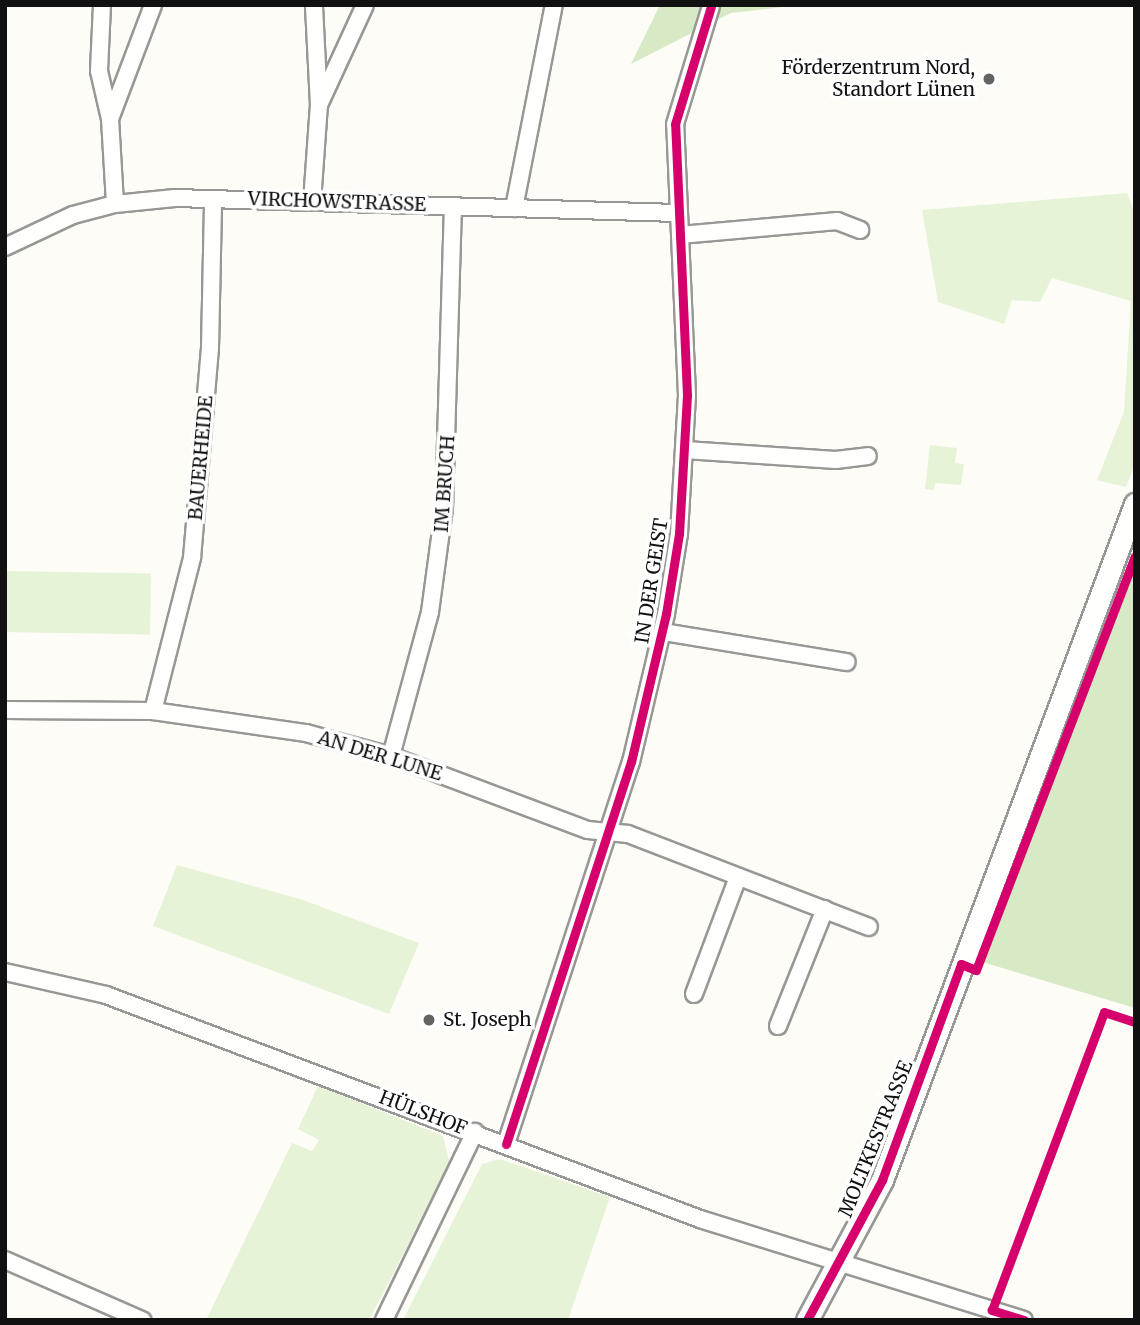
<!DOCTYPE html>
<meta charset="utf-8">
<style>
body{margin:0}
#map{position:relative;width:1140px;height:1325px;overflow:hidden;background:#fdfcf7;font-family:Merriweather,serif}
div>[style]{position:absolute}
.green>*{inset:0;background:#e7f3d7;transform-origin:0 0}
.forest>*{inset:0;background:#d8eac5}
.roads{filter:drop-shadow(2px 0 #979795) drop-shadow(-2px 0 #979795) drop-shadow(0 2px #979795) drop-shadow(0 -2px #979795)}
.minor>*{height:16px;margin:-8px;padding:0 8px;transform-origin:8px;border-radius:8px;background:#fffffe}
.tertiary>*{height:21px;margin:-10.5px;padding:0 10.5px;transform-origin:10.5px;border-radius:10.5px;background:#fffffe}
.cycleway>*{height:9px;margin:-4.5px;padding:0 4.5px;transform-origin:4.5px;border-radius:4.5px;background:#d6006c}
.dots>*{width:19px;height:19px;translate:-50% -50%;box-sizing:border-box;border:4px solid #fff;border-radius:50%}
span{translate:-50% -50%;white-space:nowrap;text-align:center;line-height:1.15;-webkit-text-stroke:7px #fff;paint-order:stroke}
.poi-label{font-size:19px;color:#111}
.right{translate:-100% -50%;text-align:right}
.left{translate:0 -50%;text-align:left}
.street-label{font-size:19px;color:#111}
.frame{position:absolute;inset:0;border:7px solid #111;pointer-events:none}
</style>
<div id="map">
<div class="green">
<i style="clip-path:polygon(1127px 193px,1135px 213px,1135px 464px,1126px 487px,1097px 480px,1124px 412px,1131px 301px,1052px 278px,1040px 302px,1012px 300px,1004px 324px,938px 302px,922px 210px)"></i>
<i style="clip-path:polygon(930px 445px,957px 448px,955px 463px,964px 464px,961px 485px,935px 483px,934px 490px,925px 489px)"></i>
<i style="left:5px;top:571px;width:146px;height:61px;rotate:1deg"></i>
<i style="clip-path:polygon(177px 865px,300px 899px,419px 943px,389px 1014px,153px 926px)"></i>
<i style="clip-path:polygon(318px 1086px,443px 1136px,450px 1164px,369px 1320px,206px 1320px,292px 1143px,312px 1151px,319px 1140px,298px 1129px)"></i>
<i style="clip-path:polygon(500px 1159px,610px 1197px,568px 1320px,403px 1320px,482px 1164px)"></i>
</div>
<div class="forest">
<i style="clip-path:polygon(660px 5px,801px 5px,731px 13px,631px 64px)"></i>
<i style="clip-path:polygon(1135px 558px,1135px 1008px,982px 962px)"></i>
</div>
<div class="roads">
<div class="minor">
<i style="left:102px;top:5px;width:66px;rotate:92.6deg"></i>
<i style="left:99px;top:71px;width:49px;rotate:77.1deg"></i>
<i style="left:110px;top:119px;width:85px;rotate:86.6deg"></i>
<i style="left:319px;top:105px;width:110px;rotate:-65.3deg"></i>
<i style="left:110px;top:119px;width:122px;rotate:-69.3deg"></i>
<i style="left:312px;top:202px;width:97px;rotate:-85.9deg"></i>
<i style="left:319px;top:105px;width:100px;rotate:-92.9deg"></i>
<i style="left:514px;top:208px;width:207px;rotate:-78.9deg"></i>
<i style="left:680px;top:235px;width:158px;rotate:-5.1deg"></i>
<i style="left:837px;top:221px;width:25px;rotate:21deg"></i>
<i style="left:5px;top:247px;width:75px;rotate:-25.2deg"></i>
<i style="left:73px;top:215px;width:43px;rotate:-14.7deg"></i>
<i style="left:115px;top:204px;width:60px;rotate:-5.7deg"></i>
<i style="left:175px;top:198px;width:503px;rotate:1.71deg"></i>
<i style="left:685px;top:450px;width:151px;rotate:3.8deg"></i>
<i style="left:836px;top:460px;width:32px;rotate:-7deg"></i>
<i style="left:663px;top:632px;width:186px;rotate:9.3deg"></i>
<i style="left:5px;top:710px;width:148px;rotate:0.4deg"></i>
<i style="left:153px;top:711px;width:155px;rotate:8.2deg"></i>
<i style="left:306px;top:733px;width:88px;rotate:15.1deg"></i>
<i style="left:391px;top:756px;width:210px;rotate:20.6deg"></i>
<i style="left:588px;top:830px;width:40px;rotate:5.7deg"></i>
<i style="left:628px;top:834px;width:258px;rotate:21.1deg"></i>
<i style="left:153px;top:711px;width:158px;rotate:-75.7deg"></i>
<i style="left:192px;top:558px;width:211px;rotate:-85.1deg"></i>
<i style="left:210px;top:348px;width:149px;rotate:-88.8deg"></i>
<i style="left:391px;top:756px;width:149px;rotate:-74.8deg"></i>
<i style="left:430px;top:612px;width:105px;rotate:-82.3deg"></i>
<i style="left:444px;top:508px;width:302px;rotate:-88.3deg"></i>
<i style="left:5px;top:972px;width:104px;rotate:12.8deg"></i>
<i style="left:106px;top:995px;width:635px;rotate:20.66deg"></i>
<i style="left:700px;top:1219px;width:339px;rotate:17.3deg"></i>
<i style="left:694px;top:994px;width:125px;rotate:-69.4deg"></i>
<i style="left:778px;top:1026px;width:126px;rotate:-68.1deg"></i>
<i style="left:506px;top:1144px;width:402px;rotate:-71.9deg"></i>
<i style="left:631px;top:762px;width:152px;rotate:-76.7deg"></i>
<i style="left:666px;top:614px;width:81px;rotate:-80.8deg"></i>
<i style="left:679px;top:534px;width:139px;rotate:-86.7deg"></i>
<i style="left:687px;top:395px;width:271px;rotate:-92.5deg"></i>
<i style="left:675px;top:124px;width:123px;rotate:-73deg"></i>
<i style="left:5px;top:1260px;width:150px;rotate:23.7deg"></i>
<i style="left:384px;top:1320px;width:209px;rotate:-64.2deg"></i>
</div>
<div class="tertiary">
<i style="left:807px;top:1320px;width:159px;rotate:-61.8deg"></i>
<i style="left:882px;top:1180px;width:722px;rotate:-69.48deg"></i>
</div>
</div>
<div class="cycleway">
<i style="left:506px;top:1144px;width:402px;rotate:-71.9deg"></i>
<i style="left:631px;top:762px;width:152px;rotate:-76.7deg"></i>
<i style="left:666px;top:614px;width:81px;rotate:-80.8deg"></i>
<i style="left:679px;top:534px;width:139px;rotate:-86.7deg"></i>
<i style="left:687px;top:395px;width:271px;rotate:-92.5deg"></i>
<i style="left:675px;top:124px;width:123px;rotate:-73deg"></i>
<i style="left:807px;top:1320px;width:159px;rotate:-61.8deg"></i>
<i style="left:882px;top:1180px;width:230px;rotate:-69.9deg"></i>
<i style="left:961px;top:964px;width:16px;rotate:22deg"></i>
<i style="left:976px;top:970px;width:443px;rotate:-69deg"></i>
<i style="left:1024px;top:1320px;width:34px;rotate:-163deg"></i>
<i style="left:992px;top:1310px;width:318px;rotate:-69.4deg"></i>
<i style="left:1104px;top:1012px;width:33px;rotate:18deg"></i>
</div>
<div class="dots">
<i style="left:989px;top:79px;background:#646362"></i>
<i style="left:429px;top:1020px;background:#646362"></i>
</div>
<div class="poi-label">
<span class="right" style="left:975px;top:79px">Förderzentrum Nord,<br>Standort Lünen</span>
<span class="left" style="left:443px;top:1020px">St. Joseph</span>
</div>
<div class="street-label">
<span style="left:337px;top:202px;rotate:2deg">VIRCHOWSTRASSE</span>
<span style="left:201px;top:458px;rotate:-85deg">BAUERHEIDE</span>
<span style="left:445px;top:484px;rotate:-86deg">IM BRUCH</span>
<span style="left:652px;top:581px;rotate:-81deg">IN DER GEIST</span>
<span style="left:380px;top:756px;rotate:17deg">AN DER LUNE</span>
<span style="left:423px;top:1113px;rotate:21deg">HÜLSHOF</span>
<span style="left:876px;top:1139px;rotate:-68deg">MOLTKESTRASSE</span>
</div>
<div class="frame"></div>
</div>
